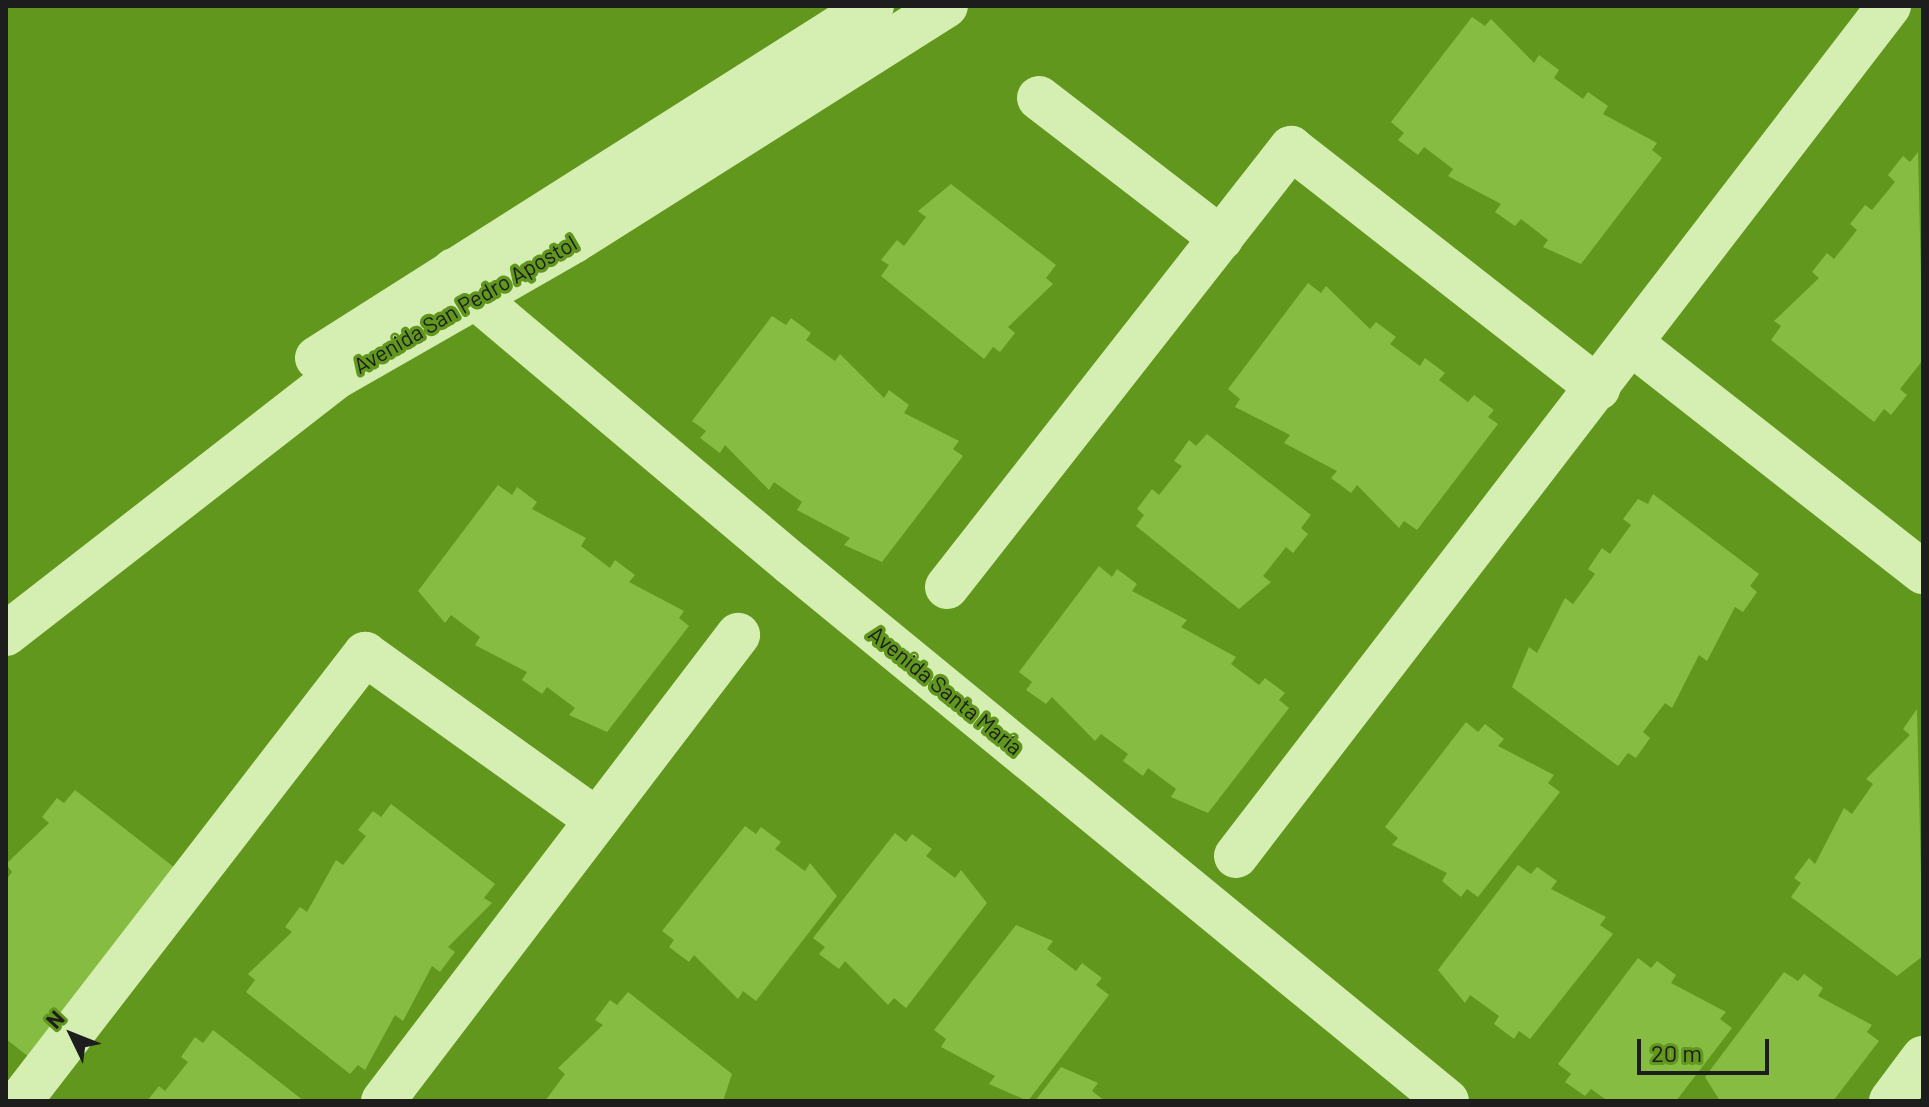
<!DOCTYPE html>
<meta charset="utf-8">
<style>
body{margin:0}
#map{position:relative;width:1929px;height:1107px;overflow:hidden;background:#61971d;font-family:Barlow,sans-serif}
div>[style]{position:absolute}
.building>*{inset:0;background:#86bc42}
.minor>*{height:44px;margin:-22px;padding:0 22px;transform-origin:22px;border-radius:22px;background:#d5efb2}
span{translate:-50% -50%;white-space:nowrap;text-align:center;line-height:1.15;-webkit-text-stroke:7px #61971d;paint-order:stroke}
.street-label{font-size:22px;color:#1d1d1d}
.frame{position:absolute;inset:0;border:8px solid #1d1d1d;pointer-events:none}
.north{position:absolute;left:32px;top:995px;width:80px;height:80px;-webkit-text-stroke:6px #61971d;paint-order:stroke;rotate:313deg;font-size:22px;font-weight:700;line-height:32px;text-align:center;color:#1d1d1d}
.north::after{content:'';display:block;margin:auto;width:28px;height:36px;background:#1d1d1d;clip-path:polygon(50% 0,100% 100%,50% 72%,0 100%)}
.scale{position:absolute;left:1637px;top:1039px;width:132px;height:36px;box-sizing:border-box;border:4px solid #1d1d1d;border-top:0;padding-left:10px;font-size:24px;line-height:28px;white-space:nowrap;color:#1d1d1d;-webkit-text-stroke:6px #61971d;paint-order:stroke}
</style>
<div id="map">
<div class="building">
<i style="clip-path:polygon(1472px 17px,1485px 26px,1491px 19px,1534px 63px,1539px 55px,1559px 70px,1554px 78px,1583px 99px,1588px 92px,1608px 106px,1603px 114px,1657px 143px,1652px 150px,1662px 158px,1581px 264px,1543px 247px,1548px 240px,1521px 219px,1515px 226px,1495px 212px,1501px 204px,1448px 176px,1453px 169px,1424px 147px,1418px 155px,1398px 140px,1404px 133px,1391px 122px)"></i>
<i style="clip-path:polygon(1918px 152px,1923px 360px,1900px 389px,1907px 395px,1891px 415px,1884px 409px,1874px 422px,1771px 340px,1781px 326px,1774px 321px,1819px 278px,1812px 272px,1827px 253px,1834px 259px,1857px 230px,1850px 224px,1865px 205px,1872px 210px,1895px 182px,1888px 175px,1903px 156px,1910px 162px)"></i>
<i style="clip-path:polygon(951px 184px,1056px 265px,1046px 278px,1053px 284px,1008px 327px,1015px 333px,1000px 352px,993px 347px,984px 359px,881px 276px,889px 265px,881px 260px,897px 240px,904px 246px,926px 217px,918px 211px)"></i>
<i style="clip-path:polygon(1308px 283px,1321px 293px,1326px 286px,1370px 329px,1376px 322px,1396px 337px,1390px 344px,1420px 366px,1425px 358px,1445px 373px,1439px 380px,1468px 402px,1474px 395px,1494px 410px,1488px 417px,1498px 424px,1417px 530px,1404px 521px,1399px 528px,1357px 485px,1351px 493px,1331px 478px,1337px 471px,1284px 443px,1290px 435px,1235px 407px,1240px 399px,1228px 389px)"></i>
<i style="clip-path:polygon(772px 316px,786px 325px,791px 318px,811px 333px,806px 340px,835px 361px,840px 354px,884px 398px,889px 390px,909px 405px,904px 413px,959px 441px,953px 449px,963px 456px,882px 562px,844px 545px,850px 538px,797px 510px,802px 502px,774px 482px,769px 490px,725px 445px,720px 453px,700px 438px,706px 431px,692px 421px)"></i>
<i style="clip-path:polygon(1207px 434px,1311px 515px,1301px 528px,1308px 534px,1293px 553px,1286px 547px,1263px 576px,1271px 582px,1239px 609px,1136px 526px,1144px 515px,1137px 509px,1152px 489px,1159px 495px,1182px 466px,1174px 461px,1189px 440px,1196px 446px)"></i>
<i style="clip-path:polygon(498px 485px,512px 495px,517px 487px,537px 502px,532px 509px,586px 538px,581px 546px,610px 568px,615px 560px,635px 575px,629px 582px,684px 611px,679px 618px,689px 626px,607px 732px,569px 715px,575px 708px,547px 687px,542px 694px,522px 680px,527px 672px,475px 645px,480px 637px,451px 615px,445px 623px,418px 591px)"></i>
<i style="clip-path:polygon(1653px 494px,1759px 574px,1750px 586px,1757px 592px,1743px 612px,1735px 607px,1707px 661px,1699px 655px,1672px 708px,1665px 703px,1643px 732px,1650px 738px,1636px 758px,1628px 753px,1618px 766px,1512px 687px,1529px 647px,1537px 653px,1565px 598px,1573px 604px,1595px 574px,1588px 569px,1602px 548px,1610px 554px,1631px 525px,1623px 519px,1638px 499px,1648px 504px)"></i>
<i style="clip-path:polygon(1099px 566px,1112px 577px,1117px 569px,1137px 584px,1132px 591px,1187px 620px,1181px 627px,1236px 657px,1231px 664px,1259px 685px,1265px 678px,1285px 693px,1279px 700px,1289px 708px,1208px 813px,1171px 797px,1176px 789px,1148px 768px,1143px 776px,1123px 761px,1128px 754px,1101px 734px,1095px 741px,1052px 697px,1046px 704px,1026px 690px,1032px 682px,1019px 672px)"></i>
<i style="clip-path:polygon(1917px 709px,1923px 956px,1897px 976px,1791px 897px,1801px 883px,1794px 878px,1809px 858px,1815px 864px,1844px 808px,1852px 814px,1873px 784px,1866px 779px,1910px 735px,1903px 729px)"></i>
<i style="clip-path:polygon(1466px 722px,1478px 732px,1485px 724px,1504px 739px,1498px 746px,1554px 775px,1548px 783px,1560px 792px,1478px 897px,1467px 889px,1461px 897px,1442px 881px,1447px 873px,1392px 845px,1398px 838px,1385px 827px)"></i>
<i style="clip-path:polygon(75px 790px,179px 871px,34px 1061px,6px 1039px,6px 880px,12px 872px,6px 864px,49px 823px,42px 817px,57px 798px,64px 803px)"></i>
<i style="clip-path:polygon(391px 804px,495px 884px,484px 898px,492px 903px,448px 947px,455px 952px,440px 972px,432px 966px,403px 1021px,395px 1015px,365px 1070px,358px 1065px,350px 1074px,246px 992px,255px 980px,248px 974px,292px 932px,285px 927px,300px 907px,307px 912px,336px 860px,343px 865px,366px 836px,358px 830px,373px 811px,381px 817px)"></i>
<i style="clip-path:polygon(745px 826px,756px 834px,761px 827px,781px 842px,775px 849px,805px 871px,810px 863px,837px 896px,756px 1001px,743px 991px,738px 999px,694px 955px,689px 962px,669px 947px,674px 940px,662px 931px)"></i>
<i style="clip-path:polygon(895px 833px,906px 842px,912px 834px,932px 849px,926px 856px,955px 878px,961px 870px,987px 903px,906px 1008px,894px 998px,888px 1005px,845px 961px,839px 969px,819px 954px,825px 947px,813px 938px)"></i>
<i style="clip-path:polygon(1518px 865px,1531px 874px,1537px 867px,1557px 881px,1551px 889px,1606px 917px,1600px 925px,1613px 934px,1530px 1039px,1519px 1031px,1514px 1039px,1494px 1024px,1499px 1016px,1470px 995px,1465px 1003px,1438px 970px)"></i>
<i style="clip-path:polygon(1016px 925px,1053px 941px,1047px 949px,1076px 971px,1082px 963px,1102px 978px,1096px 985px,1109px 995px,1028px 1101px,989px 1084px,995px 1076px,941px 1047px,946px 1039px,934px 1030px)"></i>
<i style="clip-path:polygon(1638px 958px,1651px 968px,1657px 961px,1676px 975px,1671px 983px,1726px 1012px,1720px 1019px,1732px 1028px,1676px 1101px,1608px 1101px,1591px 1089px,1585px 1096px,1565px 1082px,1571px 1074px,1558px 1064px)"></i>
<i style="clip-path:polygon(1784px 972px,1798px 981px,1804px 974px,1823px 988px,1818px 996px,1872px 1025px,1867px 1032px,1879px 1041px,1833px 1101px,1720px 1101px,1705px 1077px)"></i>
<i style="clip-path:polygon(628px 992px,732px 1074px,723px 1101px,545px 1101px,565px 1074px,558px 1068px,603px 1025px,595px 1020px,610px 1000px,617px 1005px)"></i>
<i style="clip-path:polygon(213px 1030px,304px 1101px,147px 1101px,159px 1086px,165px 1091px,188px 1062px,181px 1057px,195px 1037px,203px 1043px)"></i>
<i style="clip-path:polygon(1061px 1067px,1098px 1083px,1092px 1091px,1105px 1101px,1035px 1101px)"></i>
</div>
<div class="minor">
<i style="left:1039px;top:98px;width:230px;rotate:37.6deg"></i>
<i style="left:454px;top:270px;width:36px;rotate:52deg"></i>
<i style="left:476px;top:298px;width:413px;rotate:40.1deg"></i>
<i style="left:792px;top:564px;width:847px;rotate:39.35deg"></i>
<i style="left:1632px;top:344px;width:370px;rotate:38.1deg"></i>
<i style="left:317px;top:358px;width:657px;rotate:-32.38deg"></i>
<i style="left:947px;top:587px;width:558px;rotate:-51.92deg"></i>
<i style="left:1291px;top:148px;width:390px;rotate:38deg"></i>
<i style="left:6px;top:634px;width:415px;rotate:-37.9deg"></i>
<i style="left:333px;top:379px;width:278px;rotate:-29.8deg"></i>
<i style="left:574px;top:241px;width:440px;rotate:-32.3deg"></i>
<i style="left:1236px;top:856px;width:1072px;rotate:-52.47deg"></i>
<i style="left:20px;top:1101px;width:565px;rotate:-52.34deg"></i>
<i style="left:365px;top:654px;width:285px;rotate:35.6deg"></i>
<i style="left:383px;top:1101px;width:586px;rotate:-52.7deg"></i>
<i style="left:1891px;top:1101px;width:54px;rotate:-53.3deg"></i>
</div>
<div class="street-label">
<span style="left:465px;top:304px;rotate:-30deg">Avenida San Pedro Apostol</span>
<span style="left:946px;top:690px;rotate:39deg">Avenida Santa María</span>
</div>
<div class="frame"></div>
<div class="north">N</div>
<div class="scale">20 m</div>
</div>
